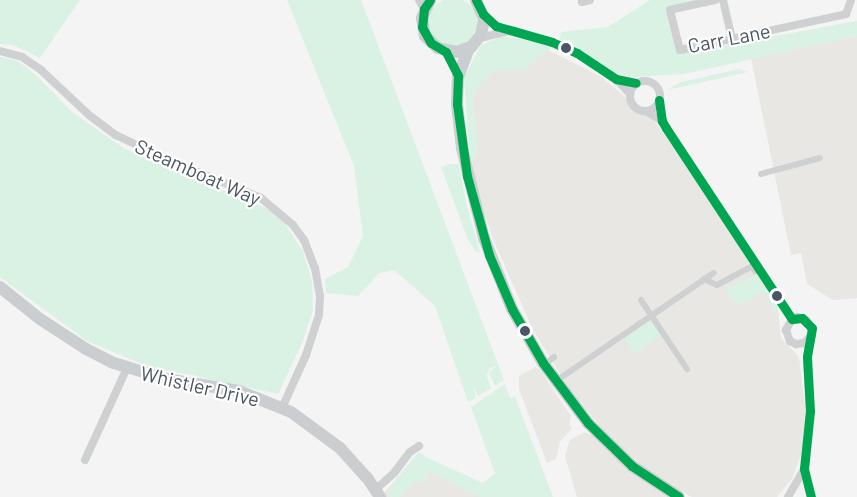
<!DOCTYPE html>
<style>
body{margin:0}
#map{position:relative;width:857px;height:497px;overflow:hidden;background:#f4f4f4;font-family:Barlow,sans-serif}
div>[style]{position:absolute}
.commercial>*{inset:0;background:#e8e7e3}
.green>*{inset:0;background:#d9f2e3}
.round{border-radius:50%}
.pedestrian>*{height:6px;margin:-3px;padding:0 3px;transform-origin:3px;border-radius:3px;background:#ced0d2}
.minor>*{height:8px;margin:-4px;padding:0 4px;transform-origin:4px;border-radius:4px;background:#ced0d2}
.minor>.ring{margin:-4px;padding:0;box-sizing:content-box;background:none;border:8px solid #ced0d2;border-radius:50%}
.primary>*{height:12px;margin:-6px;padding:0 6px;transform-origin:6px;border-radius:6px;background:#caced1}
.bus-1>*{height:9px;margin:-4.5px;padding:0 4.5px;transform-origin:4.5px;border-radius:4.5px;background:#00a651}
.dots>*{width:16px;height:16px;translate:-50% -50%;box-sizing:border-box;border:3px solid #fff;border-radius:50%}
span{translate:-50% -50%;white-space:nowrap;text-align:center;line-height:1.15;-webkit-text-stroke:4.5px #fff;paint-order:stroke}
.street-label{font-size:20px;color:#4a5661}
</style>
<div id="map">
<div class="commercial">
<i style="clip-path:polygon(857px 36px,857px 298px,833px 300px,807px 284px,801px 253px,791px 255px,751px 58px)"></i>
<i style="clip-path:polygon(534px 43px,600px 76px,656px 123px,711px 201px,778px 308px,781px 338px,799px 357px,806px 413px,801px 455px,792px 479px,777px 497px,692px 497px,655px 477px,609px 437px,568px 387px,533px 330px,493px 239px,478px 195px,471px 156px,471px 63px)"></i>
<i style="clip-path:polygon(535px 367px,540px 370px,571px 416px,569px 425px,572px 428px,560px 442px,556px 459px,547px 463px,519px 389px,519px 376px)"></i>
<i style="clip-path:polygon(584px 432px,596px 437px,672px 497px,577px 497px,565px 456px,570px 440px)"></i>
<i style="clip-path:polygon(417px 456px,498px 497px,385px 497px,383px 494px)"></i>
</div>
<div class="green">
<i class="round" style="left:429px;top:-2px;width:48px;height:48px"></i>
<i style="clip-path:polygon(0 0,80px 0,40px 58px,13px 45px,0 44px)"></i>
<i style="clip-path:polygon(287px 0,361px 0,504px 380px,495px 386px,489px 373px,496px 366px,488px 369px,490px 371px,486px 374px,491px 388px,478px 396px,473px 386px,476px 398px,468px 402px,435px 306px,394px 270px,379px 273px,358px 296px,326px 293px,325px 279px,348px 267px,363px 236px,354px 166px)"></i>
<i style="clip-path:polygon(650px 0,697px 0,667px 7px,678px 54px,857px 21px,857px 36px,684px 74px,635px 77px,619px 75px,560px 40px,561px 32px,608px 27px)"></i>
<i style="clip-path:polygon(502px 36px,534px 41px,551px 48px,524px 70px,497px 69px,479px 85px,473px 98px,478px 154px,470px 159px,464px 77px,481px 45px)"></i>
<i style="clip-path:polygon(0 57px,18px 61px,36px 75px,72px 112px,125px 149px,268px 209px,285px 224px,303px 251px,312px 281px,313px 310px,302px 343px,278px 394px,147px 366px,87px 341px,0 277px)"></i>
<i style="clip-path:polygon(739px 69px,748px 72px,667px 90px,681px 82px)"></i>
<i style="clip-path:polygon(451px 164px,459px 164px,466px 203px,480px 252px,476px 252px,468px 240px,441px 167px)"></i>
<i style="clip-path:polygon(754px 276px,759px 278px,778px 308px,779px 318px,763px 291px,736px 306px,725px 289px)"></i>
<i style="clip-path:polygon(646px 320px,654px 324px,661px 335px,634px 353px,623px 337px)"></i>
<i style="clip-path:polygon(505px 384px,510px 398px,515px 397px,553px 497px,480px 497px,429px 471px,423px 482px,415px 481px,400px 497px,390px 497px,389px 490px,396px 479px,419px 452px,428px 458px,483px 483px,495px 473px,471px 407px)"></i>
</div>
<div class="pedestrian">
<i style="left:761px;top:174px;width:61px;rotate:-15.2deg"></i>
<i style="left:704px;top:279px;width:14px;rotate:25deg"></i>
<i style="left:717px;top:285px;width:40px;rotate:-28deg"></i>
<i style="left:752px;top:266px;width:6px;rotate:59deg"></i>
<i style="left:641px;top:300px;width:83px;rotate:56.3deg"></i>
<i style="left:548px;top:362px;width:8px;rotate:-40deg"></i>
<i style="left:556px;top:381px;width:191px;rotate:-34.4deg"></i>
</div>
<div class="minor">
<i style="left:419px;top:0;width:10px;rotate:61deg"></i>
<i style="left:582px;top:0;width:2px;rotate:90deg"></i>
<i style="left:582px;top:2px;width:8px;rotate:-14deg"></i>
<i style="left:715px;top:0;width:46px;rotate:167.5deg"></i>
<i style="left:670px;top:10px;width:41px;rotate:76deg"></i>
<i style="left:680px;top:50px;width:170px;rotate:-12.2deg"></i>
<i style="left:846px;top:14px;width:15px;rotate:-70deg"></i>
<i style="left:723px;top:0;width:40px;rotate:77deg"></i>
<i style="left:483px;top:14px;width:18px;rotate:43deg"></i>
<i style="left:496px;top:26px;width:14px;rotate:21deg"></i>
<i style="left:509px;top:31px;width:44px;rotate:14.3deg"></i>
<i style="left:552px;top:42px;width:27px;rotate:24deg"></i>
<i style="left:577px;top:53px;width:47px;rotate:33.7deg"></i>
<i style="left:616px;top:79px;width:21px;rotate:47deg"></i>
<i style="left:480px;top:38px;width:30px;rotate:-14deg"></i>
<i style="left:0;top:51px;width:23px;rotate:15deg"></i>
<i style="left:22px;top:57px;width:23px;rotate:34deg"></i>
<i style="left:41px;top:70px;width:66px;rotate:43.2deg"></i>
<i style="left:89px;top:115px;width:34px;rotate:37deg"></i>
<i style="left:116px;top:135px;width:58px;rotate:25.7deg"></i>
<i style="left:168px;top:160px;width:100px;rotate:22.2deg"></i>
<i style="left:261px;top:198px;width:42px;rotate:40.2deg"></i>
<i style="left:293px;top:225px;width:19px;rotate:54deg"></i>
<i style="left:304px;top:240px;width:30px;rotate:69deg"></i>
<i style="left:315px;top:268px;width:28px;rotate:80deg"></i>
<i style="left:320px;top:296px;width:19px;rotate:93deg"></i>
<i style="left:319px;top:315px;width:42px;rotate:108deg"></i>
<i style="left:306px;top:355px;width:58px;rotate:114.4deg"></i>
<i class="ring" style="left:630px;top:81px;width:22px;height:22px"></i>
<i style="left:646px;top:111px;width:19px;rotate:32deg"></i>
<i style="left:662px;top:121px;width:237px;rotate:56.7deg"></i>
<i style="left:85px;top:460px;width:101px;rotate:-65.5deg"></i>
<i style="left:375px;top:490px;width:25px;rotate:-42deg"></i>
<i style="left:394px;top:473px;width:26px;rotate:-53deg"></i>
<i style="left:410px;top:452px;width:11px;rotate:-34deg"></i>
<i style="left:788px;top:497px;width:32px;rotate:-60deg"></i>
<i style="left:811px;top:497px;width:29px;rotate:-104deg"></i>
<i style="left:804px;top:469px;width:58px;rotate:-84.1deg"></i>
<i style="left:810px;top:411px;width:54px;rotate:-93.2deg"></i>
<i style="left:807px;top:357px;width:11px;rotate:-80deg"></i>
<i style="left:809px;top:346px;width:11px;rotate:-75deg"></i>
<i style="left:812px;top:335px;width:7px;rotate:-90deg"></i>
<i style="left:812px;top:328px;width:10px;rotate:-127deg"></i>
<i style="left:806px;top:320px;width:9px;rotate:-162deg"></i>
<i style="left:797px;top:317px;width:5px;rotate:158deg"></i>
<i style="left:792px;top:319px;width:13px;rotate:119deg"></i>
<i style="left:786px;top:330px;width:12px;rotate:70deg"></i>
<i style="left:790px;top:341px;width:7px;rotate:27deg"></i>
<i style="left:796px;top:344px;width:8px;rotate:-7deg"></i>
<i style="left:804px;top:343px;width:11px;rotate:-45deg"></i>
</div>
<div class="primary">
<i style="left:430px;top:0;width:20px;rotate:114deg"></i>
<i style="left:422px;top:18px;width:18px;rotate:81deg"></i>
<i style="left:425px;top:36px;width:18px;rotate:43deg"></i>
<i style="left:438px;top:48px;width:19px;rotate:12deg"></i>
<i style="left:457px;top:52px;width:15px;rotate:-20deg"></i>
<i style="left:471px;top:47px;width:16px;rotate:-50deg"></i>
<i style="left:481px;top:35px;width:16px;rotate:-79deg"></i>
<i style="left:484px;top:19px;width:21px;rotate:-113deg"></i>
<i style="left:469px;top:48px;width:30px;rotate:111deg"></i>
<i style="left:458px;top:76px;width:28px;rotate:92deg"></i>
<i style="left:457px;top:104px;width:44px;rotate:83.5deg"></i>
<i style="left:462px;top:148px;width:93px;rotate:76.3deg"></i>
<i style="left:484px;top:238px;width:76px;rotate:68.5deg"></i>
<i style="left:512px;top:309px;width:62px;rotate:60.1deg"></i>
<i style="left:543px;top:363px;width:75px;rotate:53.1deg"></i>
<i style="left:588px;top:423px;width:62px;rotate:44.3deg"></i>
<i style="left:632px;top:466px;width:56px;rotate:33.4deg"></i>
<i style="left:0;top:287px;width:51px;rotate:38.7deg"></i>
<i style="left:40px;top:319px;width:55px;rotate:33.1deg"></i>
<i style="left:86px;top:349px;width:31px;rotate:27deg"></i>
<i style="left:114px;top:363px;width:54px;rotate:17.1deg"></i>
<i style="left:166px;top:379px;width:74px;rotate:9.3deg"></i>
<i style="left:239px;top:391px;width:56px;rotate:22deg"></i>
<i style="left:291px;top:412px;width:61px;rotate:36.3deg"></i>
<i style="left:340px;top:448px;width:42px;rotate:47.9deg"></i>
<i style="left:368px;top:479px;width:22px;rotate:56deg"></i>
</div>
<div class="bus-1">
<i style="left:430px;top:0;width:11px;rotate:124deg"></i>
<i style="left:424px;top:9px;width:18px;rotate:96deg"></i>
<i style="left:422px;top:27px;width:18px;rotate:61deg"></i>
<i style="left:431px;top:43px;width:17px;rotate:31deg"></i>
<i style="left:446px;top:52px;width:27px;rotate:63deg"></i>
<i style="left:458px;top:76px;width:28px;rotate:92deg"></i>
<i style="left:457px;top:104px;width:73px;rotate:82.1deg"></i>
<i style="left:467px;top:176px;width:82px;rotate:74.4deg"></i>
<i style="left:489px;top:255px;width:59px;rotate:66.9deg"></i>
<i style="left:512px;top:309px;width:62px;rotate:60.1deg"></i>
<i style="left:543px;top:363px;width:75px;rotate:53.1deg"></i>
<i style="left:588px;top:423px;width:62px;rotate:44.3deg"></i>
<i style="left:632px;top:466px;width:56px;rotate:33.4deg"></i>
<i style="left:476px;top:0;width:16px;rotate:63deg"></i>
<i style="left:483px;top:14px;width:18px;rotate:43deg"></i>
<i style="left:496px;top:26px;width:58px;rotate:15.9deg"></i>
<i style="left:552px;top:42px;width:27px;rotate:24deg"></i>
<i style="left:577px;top:53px;width:47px;rotate:33.7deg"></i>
<i style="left:616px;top:79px;width:20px;rotate:11deg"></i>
<i style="left:659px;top:100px;width:21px;rotate:82deg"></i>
<i style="left:662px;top:121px;width:8px;rotate:60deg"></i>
<i style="left:666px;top:128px;width:229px;rotate:56.6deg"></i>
<i style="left:792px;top:319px;width:10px;rotate:-6deg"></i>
<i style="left:802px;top:318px;width:14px;rotate:45deg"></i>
<i style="left:812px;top:328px;width:29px;rotate:100deg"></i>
<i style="left:807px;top:357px;width:54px;rotate:86.8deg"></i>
<i style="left:810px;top:411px;width:58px;rotate:95.9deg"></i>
<i style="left:804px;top:469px;width:29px;rotate:76deg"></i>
</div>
<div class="dots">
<i style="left:566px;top:48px;background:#4a5661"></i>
<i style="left:777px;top:296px;background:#4a5661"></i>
<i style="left:525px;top:331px;background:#4a5661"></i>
</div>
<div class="street-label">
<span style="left:729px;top:38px;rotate:-11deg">Carr Lane</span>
<span style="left:198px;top:172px;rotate:24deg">Steamboat Way</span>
<span style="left:200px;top:386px;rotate:13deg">Whistler Drive</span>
</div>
</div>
